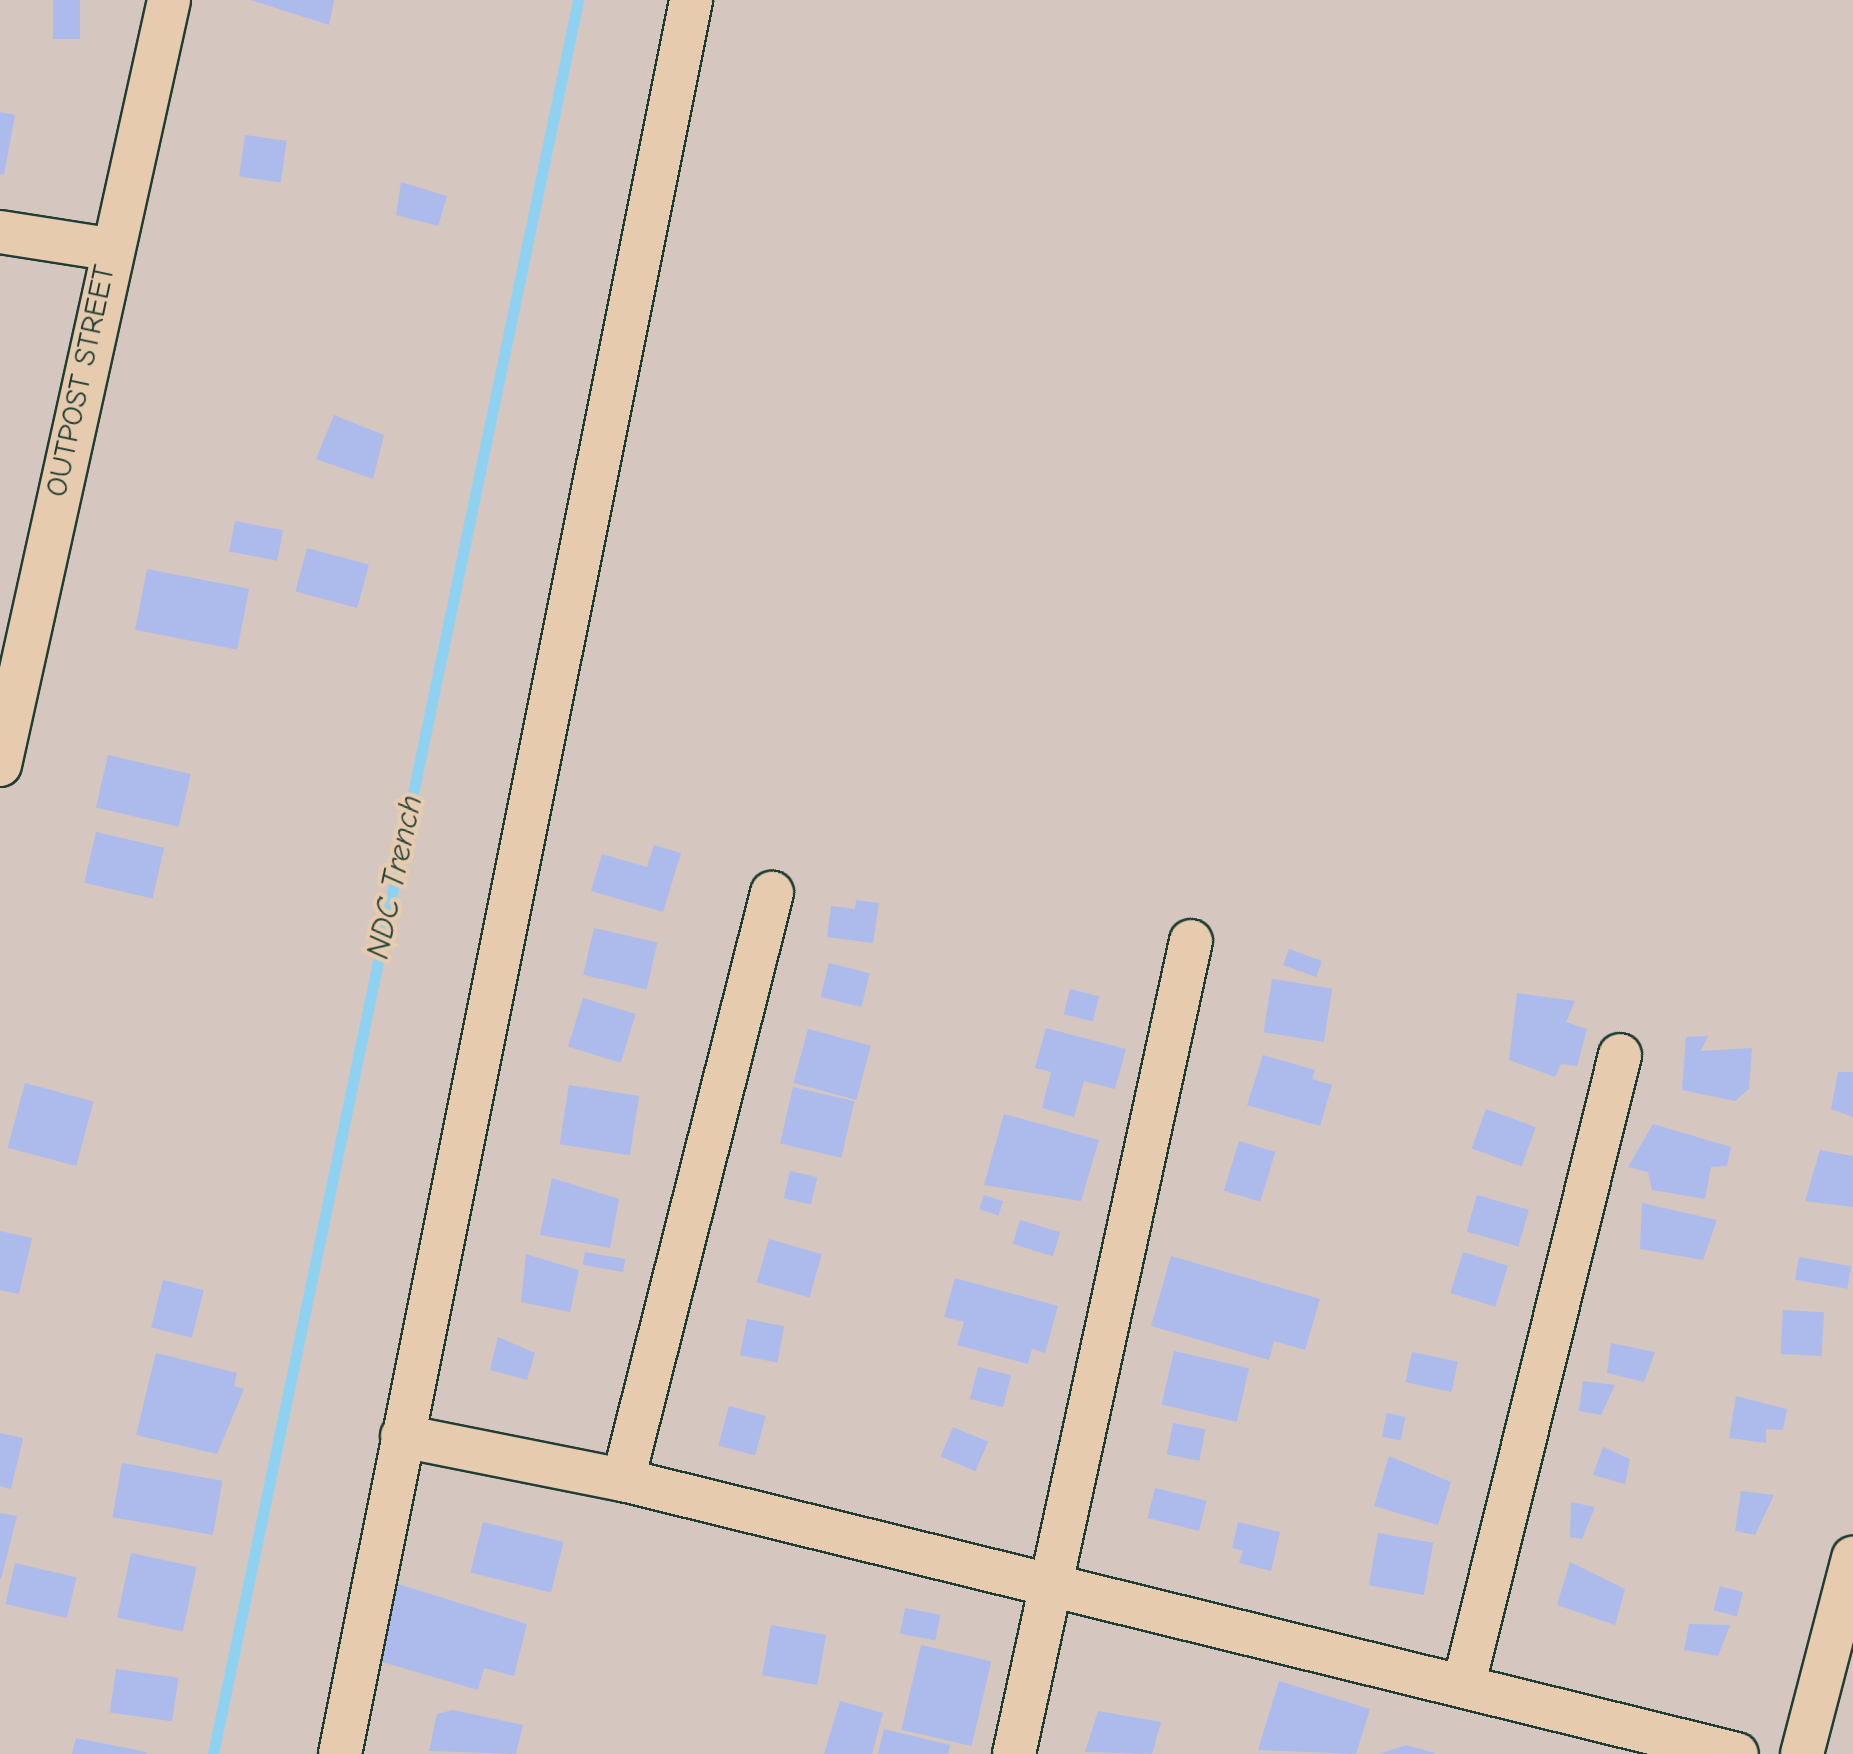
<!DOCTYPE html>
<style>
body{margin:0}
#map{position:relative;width:1853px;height:1754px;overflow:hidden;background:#d5c6c0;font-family:"Comic Neue",sans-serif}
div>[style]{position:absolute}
.stream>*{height:11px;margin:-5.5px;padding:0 5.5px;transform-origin:5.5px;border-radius:5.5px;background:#8fd1f0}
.building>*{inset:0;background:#acbbeb;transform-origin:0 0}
.roads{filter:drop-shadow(2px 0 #1f3d34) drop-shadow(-2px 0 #1f3d34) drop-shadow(0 2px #1f3d34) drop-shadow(0 -2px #1f3d34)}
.minor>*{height:42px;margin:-21px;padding:0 21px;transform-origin:21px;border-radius:21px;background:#e6cbae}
span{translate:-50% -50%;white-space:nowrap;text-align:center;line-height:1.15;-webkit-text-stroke:9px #e6cbae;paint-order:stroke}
.street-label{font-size:30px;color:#1f3d34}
.water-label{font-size:32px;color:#25443d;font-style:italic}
</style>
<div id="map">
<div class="stream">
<i style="left:213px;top:1754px;width:1792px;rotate:-78.24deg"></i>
</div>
<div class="building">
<i style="left:53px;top:0;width:27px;height:39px"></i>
<i style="clip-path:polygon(251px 0,334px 0,329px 25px)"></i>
<i style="clip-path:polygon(0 112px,15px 115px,4px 175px,0 174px)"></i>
<i style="left:245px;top:135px;width:42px;height:42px;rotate:8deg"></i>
<i style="clip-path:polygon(401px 182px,447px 196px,438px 226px,396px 215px)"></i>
<i style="clip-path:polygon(334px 415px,384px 435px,373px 479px,316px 459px)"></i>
<i style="left:235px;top:521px;width:49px;height:31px;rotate:11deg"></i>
<i style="left:307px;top:548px;width:64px;height:45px;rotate:15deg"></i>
<i style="left:147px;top:569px;width:104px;height:62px;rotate:11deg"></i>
<i style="left:108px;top:755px;width:85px;height:54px;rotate:13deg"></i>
<i style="left:96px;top:832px;width:70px;height:52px;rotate:13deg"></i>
<i style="clip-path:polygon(654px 845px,681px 853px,663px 912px,591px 891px,602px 854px,647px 867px)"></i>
<i style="clip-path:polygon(856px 900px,879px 903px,873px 943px,827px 937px,831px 906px,855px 909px)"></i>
<i style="left:594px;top:928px;width:65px;height:48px;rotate:13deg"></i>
<i style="left:1289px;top:949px;width:35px;height:17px;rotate:20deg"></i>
<i style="left:829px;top:963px;width:42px;height:35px;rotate:14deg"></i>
<i style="left:1272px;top:979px;width:61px;height:54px;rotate:9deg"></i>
<i style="left:1070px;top:989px;width:30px;height:26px;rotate:14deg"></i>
<i style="clip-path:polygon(1517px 993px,1575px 1001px,1566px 1022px,1587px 1029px,1577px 1066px,1561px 1064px,1555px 1077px,1509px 1060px)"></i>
<i style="left:583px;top:998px;width:55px;height:51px;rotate:17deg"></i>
<i style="clip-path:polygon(1046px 1028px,1126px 1049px,1115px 1089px,1084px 1081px,1074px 1117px,1042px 1108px,1051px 1072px,1035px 1068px)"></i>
<i style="left:808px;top:1029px;width:65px;height:56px;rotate:15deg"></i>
<i style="clip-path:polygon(1708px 1036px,1701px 1051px,1752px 1048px,1749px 1089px,1735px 1101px,1682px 1090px,1686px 1037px)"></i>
<i style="clip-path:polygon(1263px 1055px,1315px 1070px,1312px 1079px,1332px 1085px,1320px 1126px,1247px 1105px)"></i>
<i style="clip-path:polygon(1838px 1072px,1853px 1072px,1853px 1117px,1831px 1109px)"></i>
<i style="left:25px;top:1083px;width:71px;height:67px;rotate:15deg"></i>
<i style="left:569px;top:1085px;width:71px;height:60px;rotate:9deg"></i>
<i style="left:793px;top:1087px;width:63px;height:58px;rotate:13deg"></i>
<i style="left:1486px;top:1109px;width:53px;height:42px;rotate:20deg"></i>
<i style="clip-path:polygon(1004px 1114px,1099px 1140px,1081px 1201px,984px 1185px)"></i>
<i style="clip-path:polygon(1653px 1124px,1731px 1147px,1727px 1166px,1711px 1167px,1705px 1199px,1652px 1190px,1648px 1172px,1628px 1167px)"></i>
<i style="left:1239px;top:1141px;width:38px;height:52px;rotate:17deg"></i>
<i style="clip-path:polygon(1820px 1150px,1853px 1156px,1853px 1207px,1805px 1201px)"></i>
<i style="left:790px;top:1171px;width:28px;height:28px;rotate:13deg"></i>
<i style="clip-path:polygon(552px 1178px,619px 1199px,610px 1248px,540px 1235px)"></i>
<i style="left:984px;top:1195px;width:20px;height:15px;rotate:18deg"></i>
<i style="left:1477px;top:1195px;width:54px;height:38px;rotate:16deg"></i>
<i style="clip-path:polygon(1642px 1203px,1717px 1220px,1703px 1260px,1640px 1249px)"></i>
<i style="left:1020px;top:1220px;width:42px;height:25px;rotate:17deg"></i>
<i style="clip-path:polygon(0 1231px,32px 1238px,19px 1294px,0 1290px)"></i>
<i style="left:769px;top:1239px;width:55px;height:45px;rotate:16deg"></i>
<i style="left:585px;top:1252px;width:41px;height:13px;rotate:10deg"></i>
<i style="left:1463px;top:1252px;width:47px;height:43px;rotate:17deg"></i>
<i style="clip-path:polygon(526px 1254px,579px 1270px,570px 1312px,521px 1302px)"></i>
<i style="clip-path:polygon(1171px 1256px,1320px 1299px,1305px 1350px,1274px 1341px,1269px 1360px,1151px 1326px)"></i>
<i style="left:1799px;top:1257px;width:53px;height:23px;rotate:10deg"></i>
<i style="clip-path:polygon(955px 1278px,1058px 1306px,1045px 1353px,1032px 1349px,1028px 1364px,957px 1345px,964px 1322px,944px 1317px)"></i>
<i style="left:163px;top:1280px;width:42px;height:49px;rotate:14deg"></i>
<i style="left:1783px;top:1310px;width:41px;height:44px;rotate:3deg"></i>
<i style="left:747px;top:1319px;width:38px;height:37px;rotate:11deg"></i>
<i style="clip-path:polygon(498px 1337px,535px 1353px,527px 1380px,490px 1370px)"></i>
<i style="clip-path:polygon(1611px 1343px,1655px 1352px,1644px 1382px,1607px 1373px)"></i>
<i style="left:1174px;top:1351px;width:77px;height:55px;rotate:13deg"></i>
<i style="left:1412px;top:1352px;width:47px;height:31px;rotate:12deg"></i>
<i style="clip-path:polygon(156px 1353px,237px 1373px,234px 1386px,244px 1389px,217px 1454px,136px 1435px)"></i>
<i style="left:978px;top:1367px;width:34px;height:33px;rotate:14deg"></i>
<i style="clip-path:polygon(1583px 1381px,1615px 1385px,1601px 1415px,1579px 1411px)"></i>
<i style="clip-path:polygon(1736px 1396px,1787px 1409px,1783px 1430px,1766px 1429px,1766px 1443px,1729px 1438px)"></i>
<i style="left:729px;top:1406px;width:38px;height:41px;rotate:15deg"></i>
<i style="left:1387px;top:1413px;width:19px;height:24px;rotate:12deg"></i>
<i style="left:1173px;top:1423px;width:33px;height:32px;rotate:11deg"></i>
<i style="left:953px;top:1427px;width:38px;height:32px;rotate:23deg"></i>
<i style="clip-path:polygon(0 1433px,23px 1438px,11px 1489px,0 1486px)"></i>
<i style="clip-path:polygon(1603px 1447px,1630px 1459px,1625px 1484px,1593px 1475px)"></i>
<i style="clip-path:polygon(1389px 1456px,1451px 1482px,1438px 1525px,1374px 1506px)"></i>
<i style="left:122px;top:1463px;width:102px;height:55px;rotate:10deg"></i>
<i style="left:1155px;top:1488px;width:53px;height:31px;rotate:14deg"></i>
<i style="clip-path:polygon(1741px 1491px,1774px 1495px,1755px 1535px,1735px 1531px)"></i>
<i style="clip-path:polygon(1571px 1502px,1595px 1507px,1582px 1539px,1570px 1537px)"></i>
<i style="clip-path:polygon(0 1513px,17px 1516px,1px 1579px,0 1579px)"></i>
<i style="left:483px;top:1522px;width:83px;height:52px;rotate:14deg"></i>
<i style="clip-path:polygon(1238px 1522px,1280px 1532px,1271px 1571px,1239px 1563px,1243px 1551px,1232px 1548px)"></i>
<i style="left:1378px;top:1533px;width:56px;height:53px;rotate:10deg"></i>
<i style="left:131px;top:1553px;width:67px;height:66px;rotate:12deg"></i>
<i style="clip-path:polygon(1570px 1562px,1625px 1589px,1615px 1625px,1557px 1605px)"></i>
<i style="left:15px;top:1563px;width:63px;height:42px;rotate:13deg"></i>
<i style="clip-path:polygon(392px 1582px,527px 1624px,514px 1676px,484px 1668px,478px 1690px,372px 1659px)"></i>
<i style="left:1720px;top:1586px;width:24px;height:25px;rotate:15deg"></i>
<i style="left:905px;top:1608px;width:36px;height:26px;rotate:11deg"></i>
<i style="clip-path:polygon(1689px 1624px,1730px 1625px,1718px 1656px,1684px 1650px)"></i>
<i style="left:771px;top:1625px;width:56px;height:51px;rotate:10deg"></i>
<i style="left:921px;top:1645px;width:72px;height:87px;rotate:13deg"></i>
<i style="left:116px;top:1669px;width:63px;height:44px;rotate:8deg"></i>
<i style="clip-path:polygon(1279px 1681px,1370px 1709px,1356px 1754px,1258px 1750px)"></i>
<i style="clip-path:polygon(840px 1701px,883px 1713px,872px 1754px,824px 1754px)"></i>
<i style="clip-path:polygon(453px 1710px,523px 1725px,516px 1754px,429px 1751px,437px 1714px)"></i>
<i style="clip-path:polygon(1098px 1711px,1161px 1722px,1152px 1754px,1085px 1752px)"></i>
<i style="clip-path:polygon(884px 1729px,950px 1745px,948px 1754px,878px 1754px)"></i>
<i style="clip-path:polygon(76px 1738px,147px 1752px,147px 1754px,72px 1754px)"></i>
<i style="clip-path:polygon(1406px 1745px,1435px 1753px,1435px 1754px,1379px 1754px)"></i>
</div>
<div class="roads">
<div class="minor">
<i style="left:0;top:232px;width:110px;rotate:8.9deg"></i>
<i style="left:0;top:765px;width:783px;rotate:-77.54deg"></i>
<i style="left:402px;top:1436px;width:225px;rotate:11.3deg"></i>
<i style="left:623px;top:1480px;width:1147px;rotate:13.82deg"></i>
<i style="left:623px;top:1480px;width:606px;rotate:-75.76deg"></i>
<i style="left:1464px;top:1684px;width:648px;rotate:-76.07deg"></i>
<i style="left:340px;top:1754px;width:1789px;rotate:-78.68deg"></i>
<i style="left:1014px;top:1754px;width:832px;rotate:-77.72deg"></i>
<i style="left:1802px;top:1754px;width:203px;rotate:-75.4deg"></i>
</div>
</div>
<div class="street-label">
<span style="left:81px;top:381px;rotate:-78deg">OUTPOST STREET</span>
</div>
<div class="water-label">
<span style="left:395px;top:877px;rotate:-78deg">NDC Trench</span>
</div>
</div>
